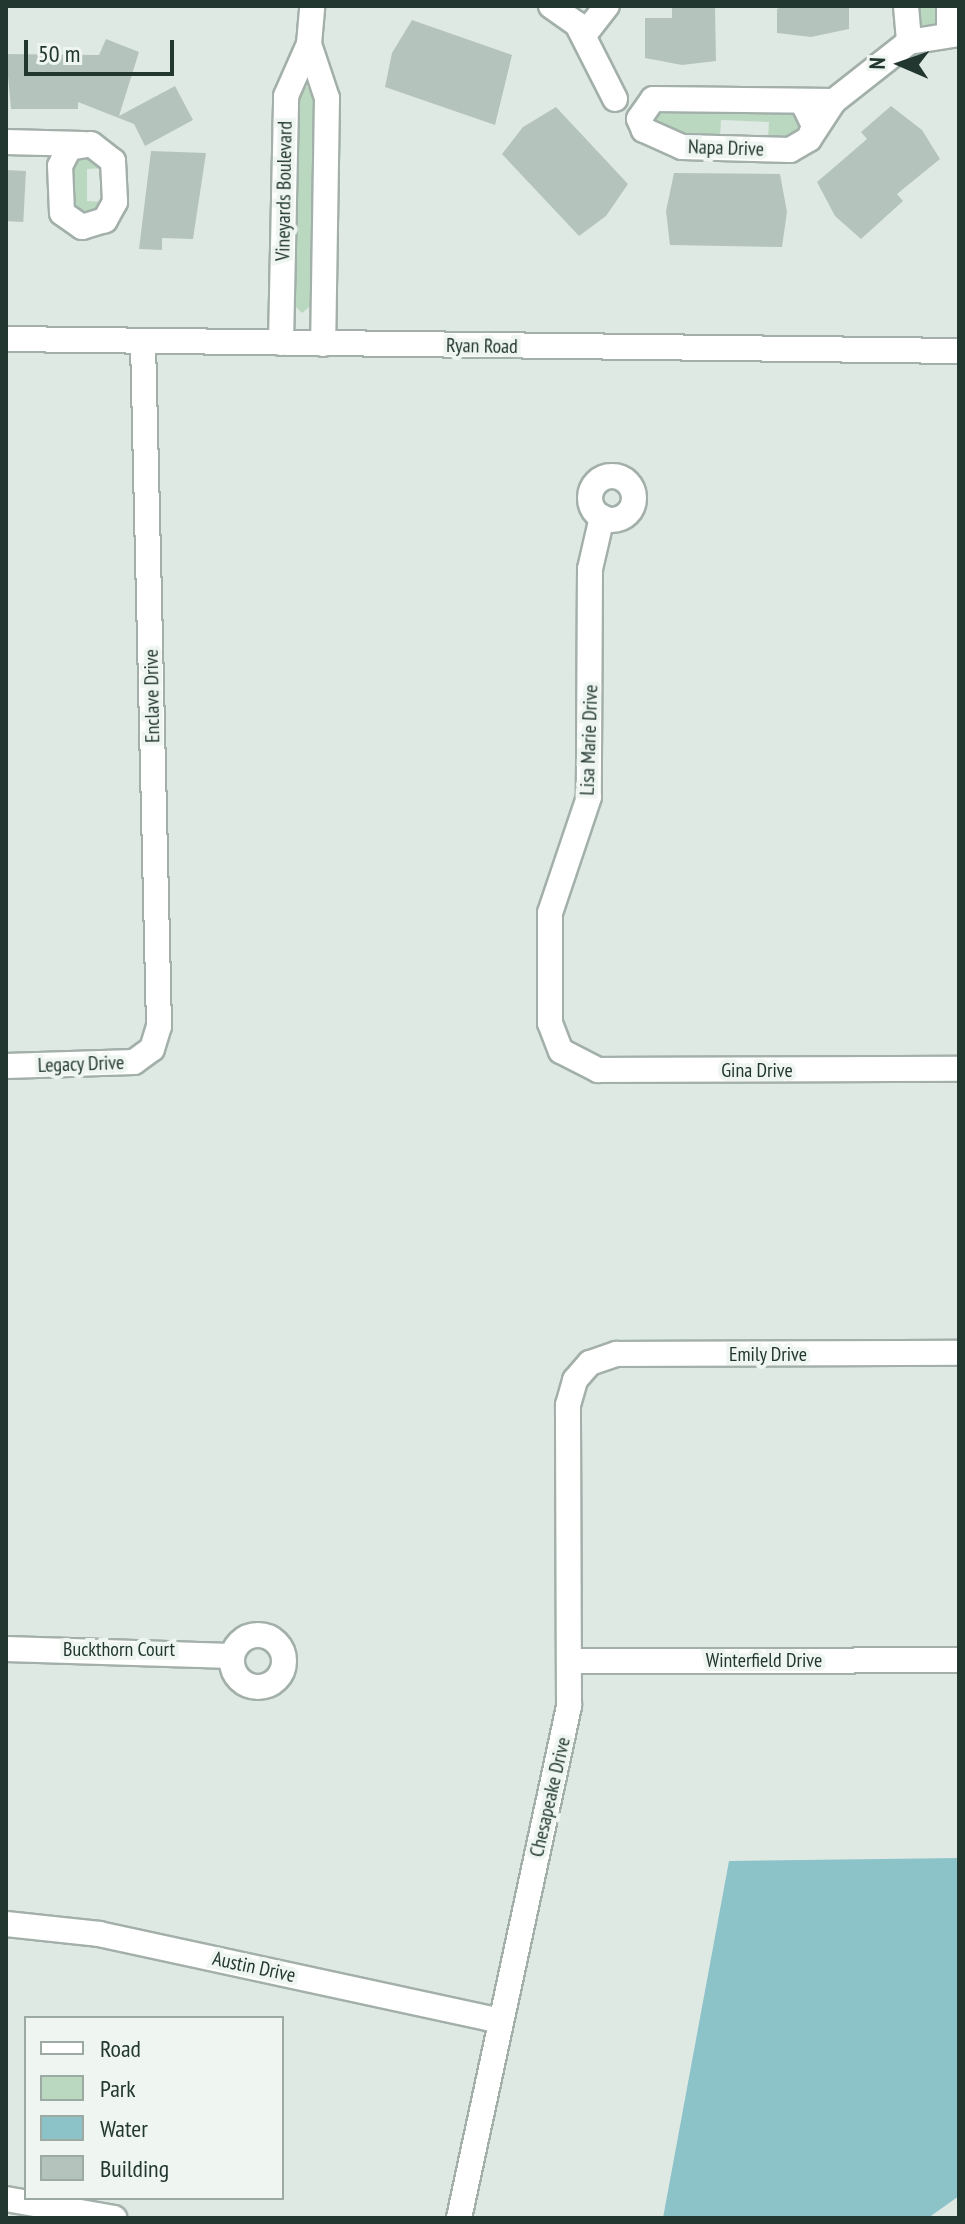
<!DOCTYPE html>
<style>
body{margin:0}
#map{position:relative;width:965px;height:2224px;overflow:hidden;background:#dfe9e4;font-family:"PT Sans Narrow",sans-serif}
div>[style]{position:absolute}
.green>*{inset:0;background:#bad8c0}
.water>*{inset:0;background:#8cc3c9}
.building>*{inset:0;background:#b5c3bd;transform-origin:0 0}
.roads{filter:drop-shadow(2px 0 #a3b0aa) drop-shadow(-2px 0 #a3b0aa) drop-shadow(0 2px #a3b0aa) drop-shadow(0 -2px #a3b0aa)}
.minor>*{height:24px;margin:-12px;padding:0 12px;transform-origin:12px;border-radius:12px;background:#fff}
.minor>.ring{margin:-12px;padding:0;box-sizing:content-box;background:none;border:24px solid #fff;border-radius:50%}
.secondary>*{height:24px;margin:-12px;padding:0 12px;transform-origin:12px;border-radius:12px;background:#fff}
span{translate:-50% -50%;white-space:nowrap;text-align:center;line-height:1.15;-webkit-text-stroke:8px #eff6f2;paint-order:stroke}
.street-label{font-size:20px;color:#223730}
.frame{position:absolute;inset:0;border:8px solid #223730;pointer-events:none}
.legend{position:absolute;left:24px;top:2016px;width:260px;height:184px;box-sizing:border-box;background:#eff6f2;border:2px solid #9daaa4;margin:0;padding:10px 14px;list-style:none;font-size:24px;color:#223730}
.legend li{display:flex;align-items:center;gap:16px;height:40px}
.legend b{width:40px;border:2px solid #9daaa4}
.north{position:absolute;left:861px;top:24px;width:80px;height:80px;-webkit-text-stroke:6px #eff6f2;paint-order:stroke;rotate:272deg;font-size:22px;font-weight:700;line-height:32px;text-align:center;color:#223730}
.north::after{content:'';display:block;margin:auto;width:28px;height:36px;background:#223730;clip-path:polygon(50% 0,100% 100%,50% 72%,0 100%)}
.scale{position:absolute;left:24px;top:40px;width:150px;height:36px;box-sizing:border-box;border:4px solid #223730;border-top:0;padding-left:10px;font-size:24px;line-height:28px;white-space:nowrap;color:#223730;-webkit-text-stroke:6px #eff6f2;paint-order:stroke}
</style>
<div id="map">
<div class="green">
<i style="clip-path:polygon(916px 6px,939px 6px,935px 26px,921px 26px)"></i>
<i style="clip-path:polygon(306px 86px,316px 93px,312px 305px,302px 313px,293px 304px,297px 93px)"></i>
<i style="clip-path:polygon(655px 110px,794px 112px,804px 126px,793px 140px,768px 139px,769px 122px,721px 120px,720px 138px,687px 137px,653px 125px)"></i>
<i style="clip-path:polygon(87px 154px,105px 168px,87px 169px,87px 201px,105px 202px,87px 217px,69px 202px,69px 169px)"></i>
</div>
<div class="water">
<i style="clip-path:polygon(959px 1858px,959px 2196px,928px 2218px,663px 2218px,729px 1861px)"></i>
</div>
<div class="building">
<i style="clip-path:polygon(672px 6px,715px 6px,716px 61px,682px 65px,645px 58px,645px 18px,672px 18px)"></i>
<i style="clip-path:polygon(849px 6px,849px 29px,811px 37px,777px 33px,777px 9px,784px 6px)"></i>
<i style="clip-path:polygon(412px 20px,512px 55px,495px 125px,385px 87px,392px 53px)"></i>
<i style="clip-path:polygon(106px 39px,139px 52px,119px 116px,175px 86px,193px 120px,145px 146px,134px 124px,78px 102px,78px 109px,11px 109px,6px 54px,99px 55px)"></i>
<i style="clip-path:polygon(891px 106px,922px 130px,940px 159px,897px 194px,903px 201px,861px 239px,835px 216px,817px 182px,867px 139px,861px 132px)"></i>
<i style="clip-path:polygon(556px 107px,628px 184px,606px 216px,579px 236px,502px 154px,523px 127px)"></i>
<i style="clip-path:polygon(151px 151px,206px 153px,193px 239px,162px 238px,162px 250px,139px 249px)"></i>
<i style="left:6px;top:170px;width:20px;height:51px;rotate:3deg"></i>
<i style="clip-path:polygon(674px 173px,780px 174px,787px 212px,782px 247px,670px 245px,666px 211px)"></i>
</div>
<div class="roads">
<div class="minor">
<i style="left:551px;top:6px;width:32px;rotate:35deg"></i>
<i style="left:577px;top:24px;width:84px;rotate:63.1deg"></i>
<i style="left:906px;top:6px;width:36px;rotate:85deg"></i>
<i style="left:584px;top:35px;width:37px;rotate:-52deg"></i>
<i style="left:949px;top:35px;width:29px;rotate:-90deg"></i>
<i style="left:309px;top:44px;width:38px;rotate:-85deg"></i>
<i style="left:802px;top:101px;width:28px;rotate:64deg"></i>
<i style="left:814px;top:126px;width:14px;rotate:111deg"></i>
<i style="left:809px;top:139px;width:22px;rotate:150deg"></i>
<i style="left:790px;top:150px;width:108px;rotate:-178.4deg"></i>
<i style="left:682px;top:147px;width:42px;rotate:-155.9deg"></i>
<i style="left:644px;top:130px;width:12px;rotate:-114deg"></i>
<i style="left:639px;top:119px;width:24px;rotate:-55deg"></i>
<i style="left:653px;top:99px;width:181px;rotate:0.6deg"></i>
<i style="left:834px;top:101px;width:45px;rotate:123.3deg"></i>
<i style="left:834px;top:101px;width:95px;rotate:-38.2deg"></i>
<i style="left:909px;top:42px;width:51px;rotate:-9.1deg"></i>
<i style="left:6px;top:142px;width:77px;rotate:1.5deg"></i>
<i style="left:91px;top:144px;width:28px;rotate:38deg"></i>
<i style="left:113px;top:161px;width:41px;rotate:87.2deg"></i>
<i style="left:115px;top:202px;width:21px;rotate:119deg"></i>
<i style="left:105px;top:220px;width:24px;rotate:163deg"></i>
<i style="left:82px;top:227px;width:24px;rotate:-145deg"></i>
<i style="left:62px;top:213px;width:47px;rotate:-92.4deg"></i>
<i style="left:60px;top:166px;width:20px;rotate:-63deg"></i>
<i style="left:69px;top:148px;width:22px;rotate:-10deg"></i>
<i style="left:281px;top:343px;width:247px;rotate:-88.8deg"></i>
<i style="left:286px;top:96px;width:57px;rotate:-66.1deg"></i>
<i style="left:309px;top:44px;width:57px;rotate:71.6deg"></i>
<i style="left:327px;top:98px;width:246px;rotate:90.9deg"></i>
<i class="ring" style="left:590px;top:476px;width:20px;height:20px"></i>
<i style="left:602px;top:517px;width:53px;rotate:103deg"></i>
<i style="left:590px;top:569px;width:228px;rotate:90.3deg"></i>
<i style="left:589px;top:797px;width:122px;rotate:108.6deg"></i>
<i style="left:550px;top:913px;width:110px;rotate:90deg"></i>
<i style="left:550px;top:1023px;width:30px;rotate:69deg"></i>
<i style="left:561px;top:1051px;width:42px;rotate:27.2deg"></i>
<i style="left:598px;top:1070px;width:361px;rotate:-0.2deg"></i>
<i style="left:6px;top:1066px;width:128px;rotate:-1.8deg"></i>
<i style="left:134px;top:1062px;width:22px;rotate:-36deg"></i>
<i style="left:152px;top:1049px;width:24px;rotate:-73deg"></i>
<i style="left:159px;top:1026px;width:685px;rotate:-91.34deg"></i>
<i class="ring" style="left:232px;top:1635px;width:28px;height:28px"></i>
<i style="left:6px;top:1649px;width:226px;rotate:1.8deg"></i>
<i style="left:570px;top:1661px;width:389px;rotate:-0.1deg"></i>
<i style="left:6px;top:1924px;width:94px;rotate:6.1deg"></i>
<i style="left:99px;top:1934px;width:410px;rotate:12.2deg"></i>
<i style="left:6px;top:2199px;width:110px;rotate:10deg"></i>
<i style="left:459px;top:2218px;width:524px;rotate:-77.87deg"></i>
<i style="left:569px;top:1706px;width:301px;rotate:-90.2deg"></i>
<i style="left:568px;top:1405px;width:26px;rotate:-74deg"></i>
<i style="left:575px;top:1380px;width:23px;rotate:-49deg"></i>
<i style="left:590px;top:1363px;width:28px;rotate:-19deg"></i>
<i style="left:616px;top:1354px;width:343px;rotate:-0.2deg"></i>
</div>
<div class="secondary">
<i style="left:6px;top:339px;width:953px;rotate:0.72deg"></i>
</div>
</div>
<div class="street-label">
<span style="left:726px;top:148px;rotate:2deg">Napa Drive</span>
<span style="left:284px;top:191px;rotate:-89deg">Vineyards Boulevard</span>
<span style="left:482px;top:346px;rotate:1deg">Ryan Road</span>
<span style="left:152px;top:696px;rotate:-91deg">Enclave Drive</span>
<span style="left:589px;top:740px;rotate:-88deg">Lisa Marie Drive</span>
<span style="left:81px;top:1064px;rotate:-2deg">Legacy Drive</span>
<span style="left:757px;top:1070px">Gina Drive</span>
<span style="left:768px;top:1354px">Emily Drive</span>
<span style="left:119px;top:1649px">Buckthorn Court</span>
<span style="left:764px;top:1660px">Winterfield Drive</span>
<span style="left:550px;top:1797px;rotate:-77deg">Chesapeake Drive</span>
<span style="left:254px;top:1967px;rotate:12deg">Austin Drive</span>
</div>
<div class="frame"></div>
<ul class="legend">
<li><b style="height:10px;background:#fff"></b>Road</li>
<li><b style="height:22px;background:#bad8c0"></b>Park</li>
<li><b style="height:22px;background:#8cc3c9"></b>Water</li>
<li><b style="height:22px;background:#b5c3bd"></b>Building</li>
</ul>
<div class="north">N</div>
<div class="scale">50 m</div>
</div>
